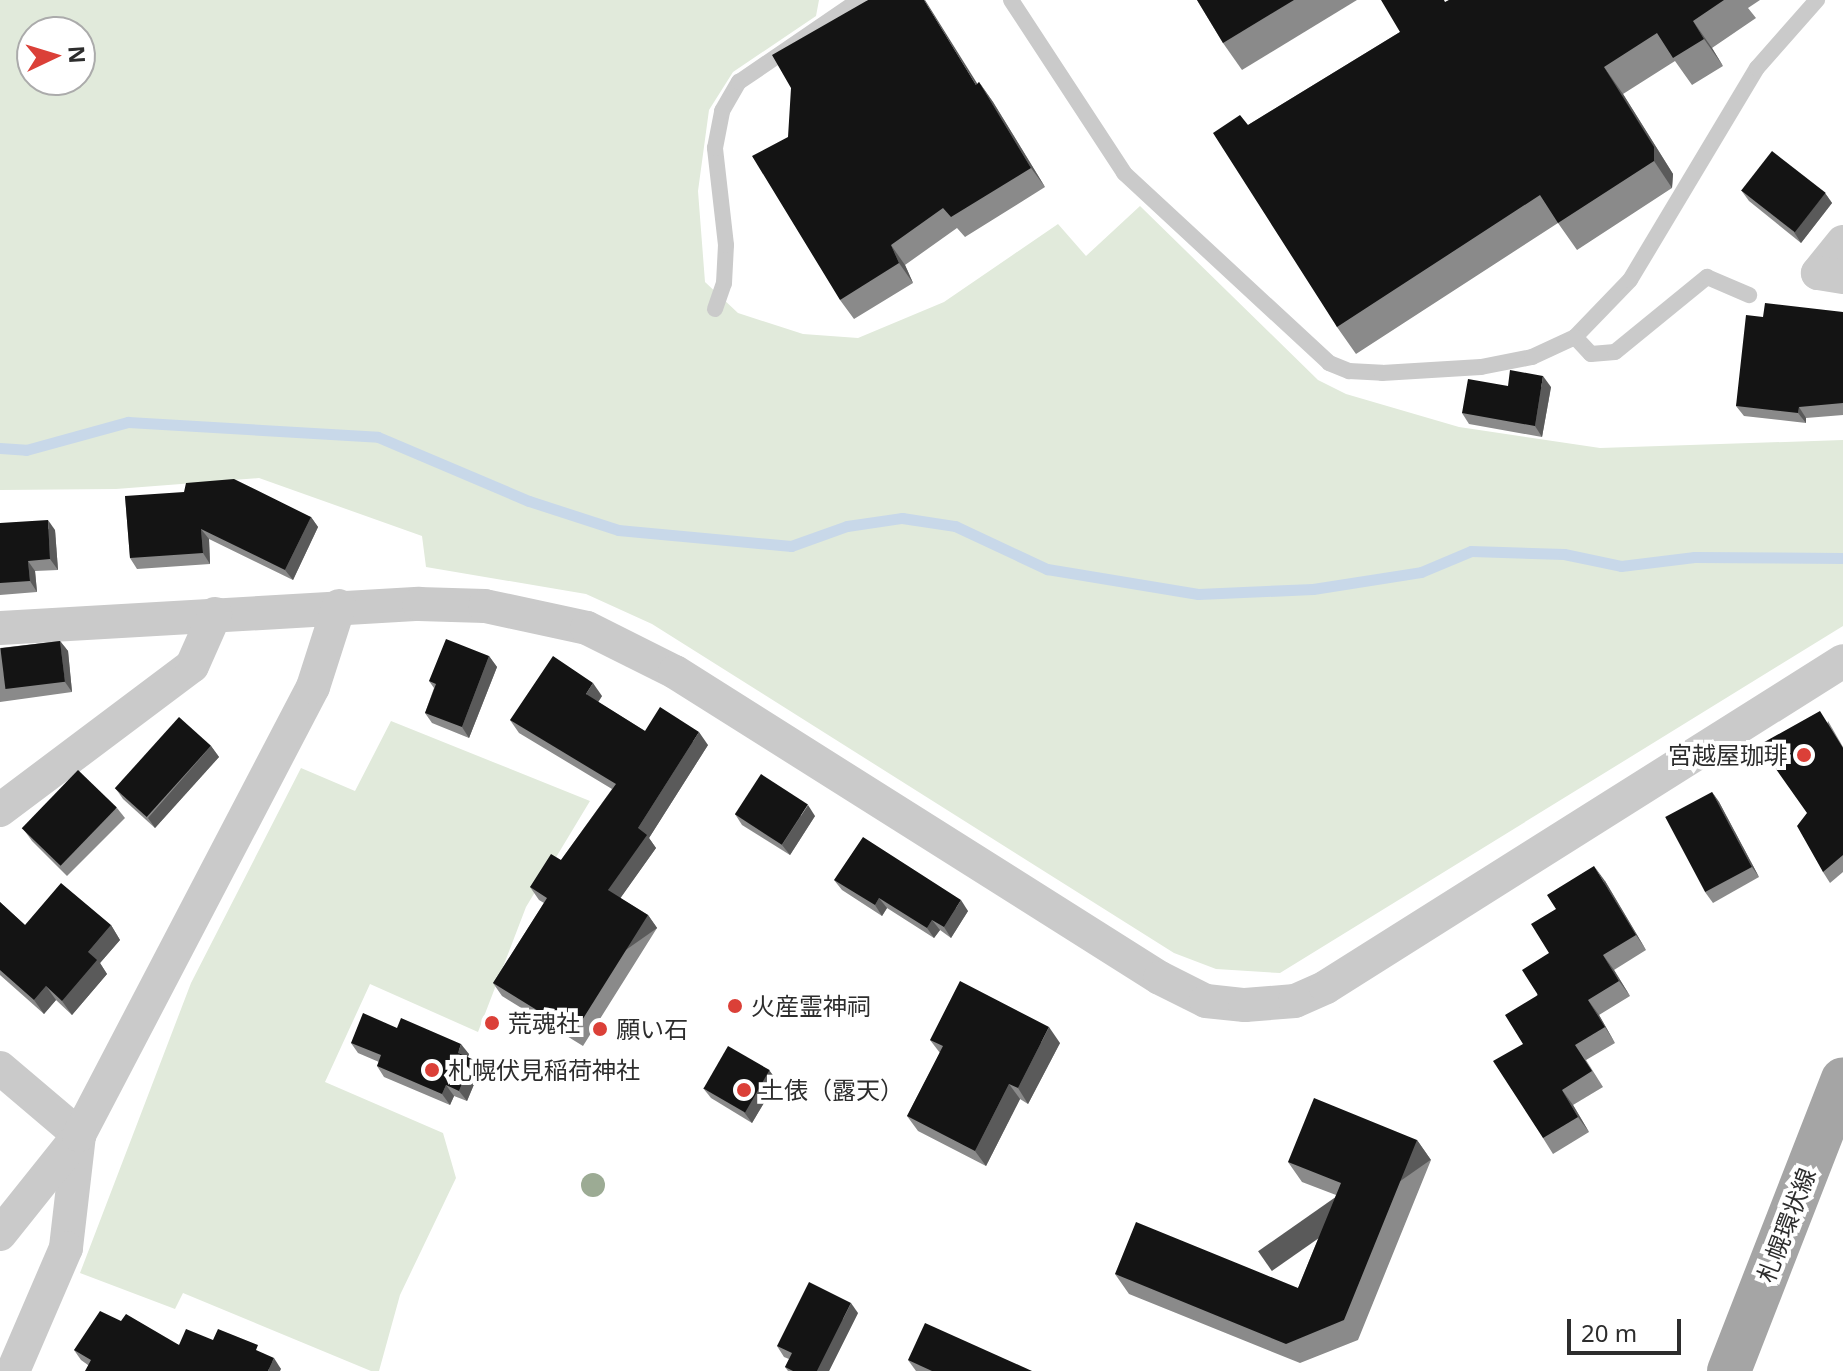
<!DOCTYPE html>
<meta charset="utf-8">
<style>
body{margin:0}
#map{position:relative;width:1843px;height:1371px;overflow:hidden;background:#fff;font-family:"Noto Sans","Noto Sans JP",sans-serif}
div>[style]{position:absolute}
.green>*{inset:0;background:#e1eadb}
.stream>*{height:11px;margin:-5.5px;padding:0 5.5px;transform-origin:5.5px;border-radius:5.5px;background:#c8d8e9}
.service>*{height:16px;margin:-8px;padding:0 8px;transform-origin:8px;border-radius:8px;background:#cacaca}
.minor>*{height:34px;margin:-17px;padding:0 17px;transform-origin:17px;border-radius:17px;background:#cacaca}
.primary>*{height:44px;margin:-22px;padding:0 22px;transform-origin:22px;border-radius:22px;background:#a5a5a5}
.trees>*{width:24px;height:24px;margin:-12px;border-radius:50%;background:#9cab94}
.wall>*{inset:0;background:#8a8a8a}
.shaded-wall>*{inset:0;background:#5a5a5a;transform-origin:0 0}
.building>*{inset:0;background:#141414;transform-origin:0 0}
.dots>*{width:22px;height:22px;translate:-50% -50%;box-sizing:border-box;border:4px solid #fff;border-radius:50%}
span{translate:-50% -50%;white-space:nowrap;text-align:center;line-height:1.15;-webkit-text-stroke:8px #fff;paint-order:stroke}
.poi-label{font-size:24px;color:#2d2d2d}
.right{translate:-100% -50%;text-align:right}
.left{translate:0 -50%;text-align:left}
.street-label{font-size:24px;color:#2d2d2d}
.north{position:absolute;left:16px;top:16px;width:80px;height:80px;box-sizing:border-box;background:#fff;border:2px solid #ababab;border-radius:50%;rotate:86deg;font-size:22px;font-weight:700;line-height:32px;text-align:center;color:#2d2d2d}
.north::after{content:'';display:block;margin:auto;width:28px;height:36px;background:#db4038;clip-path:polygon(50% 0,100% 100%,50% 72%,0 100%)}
.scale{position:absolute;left:1567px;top:1319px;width:114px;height:36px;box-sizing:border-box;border:4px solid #2d2d2d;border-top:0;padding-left:10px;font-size:24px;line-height:28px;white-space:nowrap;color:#2d2d2d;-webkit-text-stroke:6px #fff;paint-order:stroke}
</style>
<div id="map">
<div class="green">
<i style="clip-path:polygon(evenodd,0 0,819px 0,816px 16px,733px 72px,709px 110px,698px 191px,705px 282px,738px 313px,803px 334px,858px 338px,944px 302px,1058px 224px,1086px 256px,1140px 206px,1318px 380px,1346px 394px,1459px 427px,1600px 448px,1843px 440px,1843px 626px,1280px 973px,1216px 969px,1174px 953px,652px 624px,586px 594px,426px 567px,422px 536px,259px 478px,116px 489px,0 490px,0 0,32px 32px,80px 32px,80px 80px,32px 80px,32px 32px)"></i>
<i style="clip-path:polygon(391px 721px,590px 801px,526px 907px,478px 1032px,370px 984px,325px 1082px,443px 1133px,456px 1178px,400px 1295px,379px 1371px,371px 1371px,183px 1293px,175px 1309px,80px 1273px,191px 983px,301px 768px,355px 791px)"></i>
</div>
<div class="stream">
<i style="left:0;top:448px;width:26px;rotate:4deg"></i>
<i style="left:26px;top:450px;width:106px;rotate:-15.4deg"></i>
<i style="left:128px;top:422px;width:250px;rotate:3.4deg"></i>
<i style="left:378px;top:437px;width:164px;rotate:23deg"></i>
<i style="left:529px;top:501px;width:94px;rotate:18deg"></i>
<i style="left:618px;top:530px;width:174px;rotate:5.3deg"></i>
<i style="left:791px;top:546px;width:59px;rotate:-19.7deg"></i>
<i style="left:847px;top:526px;width:56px;rotate:-8.3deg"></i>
<i style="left:902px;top:518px;width:54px;rotate:8.6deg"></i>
<i style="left:955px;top:526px;width:102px;rotate:25.1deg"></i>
<i style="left:1047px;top:569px;width:153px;rotate:9.4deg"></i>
<i style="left:1198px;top:594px;width:115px;rotate:-2.5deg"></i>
<i style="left:1313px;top:589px;width:109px;rotate:-8.9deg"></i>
<i style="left:1421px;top:572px;width:54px;rotate:-22.8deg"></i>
<i style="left:1471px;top:551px;width:93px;rotate:1.8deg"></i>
<i style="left:1564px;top:554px;width:58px;rotate:11.9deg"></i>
<i style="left:1621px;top:566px;width:74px;rotate:-7deg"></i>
<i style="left:1694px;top:557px;width:149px;rotate:0.4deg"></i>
</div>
<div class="service">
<i style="left:1011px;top:0;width:207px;rotate:56.8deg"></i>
<i style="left:1124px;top:173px;width:280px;rotate:42.8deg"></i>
<i style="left:1329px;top:363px;width:22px;rotate:22deg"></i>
<i style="left:1349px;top:371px;width:33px;rotate:3deg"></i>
<i style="left:1382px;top:373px;width:99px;rotate:-3.5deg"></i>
<i style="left:1481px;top:367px;width:52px;rotate:-11.1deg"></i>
<i style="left:1532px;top:357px;width:47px;rotate:-24.9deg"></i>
<i style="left:1575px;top:337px;width:79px;rotate:-46deg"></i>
<i style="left:1630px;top:280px;width:247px;rotate:-59.1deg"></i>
<i style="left:1757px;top:68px;width:91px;rotate:-48.6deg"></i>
<i style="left:715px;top:309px;width:28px;rotate:-71deg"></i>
<i style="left:724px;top:283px;width:38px;rotate:-87deg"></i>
<i style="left:726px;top:245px;width:98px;rotate:-96.5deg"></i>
<i style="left:715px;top:148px;width:38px;rotate:-79deg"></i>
<i style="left:722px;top:111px;width:34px;rotate:-60deg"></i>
<i style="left:739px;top:82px;width:145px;rotate:-34.3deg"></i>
<i style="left:1575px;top:337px;width:23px;rotate:47deg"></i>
<i style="left:1591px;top:354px;width:24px;rotate:-5deg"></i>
<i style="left:1615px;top:352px;width:119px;rotate:-39.2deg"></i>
<i style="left:1707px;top:277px;width:46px;rotate:23.2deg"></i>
</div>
<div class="minor">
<i style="left:1843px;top:242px;width:40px;rotate:129deg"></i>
<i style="left:1818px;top:273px;width:25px;rotate:9deg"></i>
<i style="left:0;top:628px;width:420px;rotate:-3.3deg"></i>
<i style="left:419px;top:604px;width:66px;rotate:1.7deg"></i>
<i style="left:485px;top:606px;width:104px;rotate:12.2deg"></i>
<i style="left:587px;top:628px;width:98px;rotate:26.6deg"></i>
<i style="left:675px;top:672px;width:573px;rotate:32.25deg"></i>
<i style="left:1160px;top:978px;width:51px;rotate:26.6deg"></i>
<i style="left:1206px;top:1001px;width:39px;rotate:6deg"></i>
<i style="left:1245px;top:1005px;width:50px;rotate:-4.6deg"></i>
<i style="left:1295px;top:1001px;width:34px;rotate:-24deg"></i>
<i style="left:1326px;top:987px;width:611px;rotate:-32.23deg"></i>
<i style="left:0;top:810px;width:240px;rotate:-36.9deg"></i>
<i style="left:192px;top:666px;width:57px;rotate:-66.1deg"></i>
<i style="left:0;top:1068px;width:104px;rotate:40.3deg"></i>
<i style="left:79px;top:1135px;width:114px;rotate:96.6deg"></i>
<i style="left:66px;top:1248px;width:134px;rotate:113.3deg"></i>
<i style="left:0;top:1234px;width:127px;rotate:-51.4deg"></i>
<i style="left:79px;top:1135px;width:505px;rotate:-62.42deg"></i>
<i style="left:313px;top:687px;width:85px;rotate:-72.2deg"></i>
</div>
<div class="primary">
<i style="left:1729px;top:1371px;width:313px;rotate:-68.7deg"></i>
</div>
<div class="trees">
<i style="left:593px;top:1185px"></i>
</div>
<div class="wall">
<i style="clip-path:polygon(1197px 0,1357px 0,1242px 70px,1223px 43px)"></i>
<i style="clip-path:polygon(1449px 0,1760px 0,1748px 8px,1756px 18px,1712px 48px,1723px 66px,1692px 85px,1675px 61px,1623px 94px,1673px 174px,1672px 188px,1577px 250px,1558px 223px,1356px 354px,1337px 327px,1248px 125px,1400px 32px)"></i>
<i style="clip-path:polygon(979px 82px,993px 102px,1045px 187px,965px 237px,957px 228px,905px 265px,913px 283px,854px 319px,840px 300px)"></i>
<i style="clip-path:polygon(1741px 190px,1825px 193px,1832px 203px,1801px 243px,1749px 201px)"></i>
<i style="clip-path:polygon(1843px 312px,1843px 415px,1806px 418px,1806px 423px,1744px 416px,1736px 406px,1763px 317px)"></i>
<i style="clip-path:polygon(1508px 386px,1551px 387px,1542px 437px,1469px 424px,1462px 413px)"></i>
<i style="clip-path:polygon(125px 496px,311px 517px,318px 527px,293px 580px,209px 539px,210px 564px,137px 569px,130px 558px)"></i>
<i style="clip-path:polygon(0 523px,55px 530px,58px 570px,35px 571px,37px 592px,0 595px)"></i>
<i style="clip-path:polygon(60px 641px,68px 651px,72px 692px,0 702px,0 648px)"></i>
<i style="clip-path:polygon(489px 656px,497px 667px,469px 738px,432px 723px,425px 713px,434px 688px,429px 681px)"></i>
<i style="clip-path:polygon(602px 696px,598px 702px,645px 731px,708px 745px,649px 838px,656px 848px,620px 898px,648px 915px,657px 928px,583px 1046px,502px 996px,493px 983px,544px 903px,539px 900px,530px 887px,561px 860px,612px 789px,519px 733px,510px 720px)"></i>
<i style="clip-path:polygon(1828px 721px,1843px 747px,1843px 872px,1830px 883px,1823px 872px,1807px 813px)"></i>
<i style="clip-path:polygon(211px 746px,219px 757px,155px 828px,123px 799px,116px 789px)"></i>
<i style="clip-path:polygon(1712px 792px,1719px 802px,1759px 877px,1713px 903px,1705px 892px)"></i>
<i style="clip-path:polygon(117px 808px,125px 818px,67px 876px,32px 841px,24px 830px)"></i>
<i style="clip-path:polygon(735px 814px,815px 816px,790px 855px,742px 825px)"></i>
<i style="clip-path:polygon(834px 880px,968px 911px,951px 938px,940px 930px,934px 938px,887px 908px,882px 916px,842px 890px)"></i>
<i style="clip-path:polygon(1605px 881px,1646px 950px,1614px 970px,1630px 996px,1599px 1015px,1615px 1043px,1586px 1060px,1603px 1087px,1573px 1105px,1589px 1132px,1553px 1154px,1543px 1138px,1523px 1044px,1549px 953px)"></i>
<i style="clip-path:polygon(0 902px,25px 925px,111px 925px,120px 940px,100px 963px,107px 974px,72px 1015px,56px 1000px,44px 1014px,0 975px)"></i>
<i style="clip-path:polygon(397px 1028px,469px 1054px,468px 1057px,480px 1070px,467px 1101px,454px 1096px,450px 1105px,384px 1077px,377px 1066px,379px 1062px,358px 1053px,351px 1043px)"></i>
<i style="clip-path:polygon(930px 1040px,1060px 1043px,1028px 1104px,1020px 1099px,986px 1166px,918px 1131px,907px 1116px,940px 1053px)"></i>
<i style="clip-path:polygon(769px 1070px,777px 1081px,752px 1123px,711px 1098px,703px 1088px)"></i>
<i style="clip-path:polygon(1417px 1140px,1431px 1160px,1358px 1340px,1300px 1363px,1129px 1294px,1115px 1274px,1298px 1288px,1336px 1195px,1302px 1182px,1288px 1162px)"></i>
<i style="clip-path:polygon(858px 1313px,829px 1371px,788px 1371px,785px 1367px,789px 1359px,784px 1357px,777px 1346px)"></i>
<i style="clip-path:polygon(121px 1321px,179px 1345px,213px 1340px,264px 1354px,281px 1369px,88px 1365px,81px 1360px,74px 1350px)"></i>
<i style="clip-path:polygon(908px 1360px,1032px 1371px,916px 1371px)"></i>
</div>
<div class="shaded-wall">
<i style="clip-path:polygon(924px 0,925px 0,990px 104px,976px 85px)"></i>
<i style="clip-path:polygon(1693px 21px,1712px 48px,1723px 66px,1704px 39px)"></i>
<i style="clip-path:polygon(1604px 67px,1623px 94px,1673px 174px,1672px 188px,1654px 161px)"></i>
<i style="clip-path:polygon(979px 82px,993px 102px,1045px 187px,1031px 168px)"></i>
<i style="clip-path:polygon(1825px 193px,1832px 203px,1801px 243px,1794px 232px)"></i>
<i style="clip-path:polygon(891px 245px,905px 265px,913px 283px,899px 263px)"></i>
<i style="clip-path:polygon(1543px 376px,1551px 387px,1542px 437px,1535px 426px)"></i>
<i style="clip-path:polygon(1799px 407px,1806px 418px,1806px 423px,1798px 413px)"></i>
<i style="clip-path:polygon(311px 517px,318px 527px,293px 580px,285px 570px)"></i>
<i style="clip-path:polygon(48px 520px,55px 530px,58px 570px,50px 559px)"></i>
<i style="clip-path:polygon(201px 529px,209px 539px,210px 564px,203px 553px)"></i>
<i style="clip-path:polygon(28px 561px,35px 571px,37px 592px,30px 581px)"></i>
<i style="clip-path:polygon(60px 641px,68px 651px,72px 692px,65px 682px)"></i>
<i style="clip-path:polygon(489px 656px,497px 667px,469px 738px,462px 727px)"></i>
<i style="clip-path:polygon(593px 683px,602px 696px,595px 707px,586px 694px)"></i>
<i style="clip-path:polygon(699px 732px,708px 745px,649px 838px,656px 848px,617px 903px,608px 890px,638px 828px)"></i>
<i style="clip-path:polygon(211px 746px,219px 757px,155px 828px,148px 818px)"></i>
<i style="clip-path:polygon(1712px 792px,1719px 802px,1759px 877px,1752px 867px)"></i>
<i style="clip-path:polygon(808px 805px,815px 816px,790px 855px,782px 845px)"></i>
<i style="clip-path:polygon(1594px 866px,1605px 881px,1646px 950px,1636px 935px)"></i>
<i style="clip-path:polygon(879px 898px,887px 908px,882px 916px,875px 905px)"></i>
<i style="clip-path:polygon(961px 900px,968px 911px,951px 938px,944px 927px)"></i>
<i style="left:648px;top:915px;width:16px;height:139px;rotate:55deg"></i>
<i style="clip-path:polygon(932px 920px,940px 930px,934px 938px,927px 928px)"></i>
<i style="clip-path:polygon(111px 925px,120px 940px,100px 963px,107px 974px,72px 1015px,62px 1001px,88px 952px)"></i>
<i style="clip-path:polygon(1603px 955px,1614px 970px,1630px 996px,1619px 981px)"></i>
<i style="clip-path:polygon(46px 986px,56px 1000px,44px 1014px,34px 1000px)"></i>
<i style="clip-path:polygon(1588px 1000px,1599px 1015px,1615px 1043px,1605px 1027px)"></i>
<i style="clip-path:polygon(1049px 1027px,1060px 1043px,1028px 1104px,1018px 1088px)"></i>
<i style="clip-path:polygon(461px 1044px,469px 1054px,465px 1063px,458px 1053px)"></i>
<i style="clip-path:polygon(472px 1059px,480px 1070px,467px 1101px,459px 1091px)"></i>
<i style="clip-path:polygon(769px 1070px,777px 1081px,752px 1123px,744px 1112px)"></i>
<i style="clip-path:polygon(1009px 1084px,1020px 1099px,986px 1166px,975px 1151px)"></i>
<i style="clip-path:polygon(446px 1085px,454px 1096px,450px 1105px,442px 1094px)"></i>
<i style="clip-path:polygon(1562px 1090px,1573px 1105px,1589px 1132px,1578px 1117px)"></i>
<i style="left:1417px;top:1140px;width:24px;height:194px;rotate:55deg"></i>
<i style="clip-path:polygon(851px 1303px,858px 1313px,829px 1371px,817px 1371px)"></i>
<i style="clip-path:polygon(274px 1358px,281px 1369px,280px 1371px,268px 1371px)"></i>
</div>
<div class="building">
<i style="clip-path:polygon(868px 0,924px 0,976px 85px,979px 82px,1031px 168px,951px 217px,943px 208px,891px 245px,899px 263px,840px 300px,752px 156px,788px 137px,791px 88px,772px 55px)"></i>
<i style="clip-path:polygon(1197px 0,1294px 0,1223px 43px)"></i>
<i style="clip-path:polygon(1381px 0,1444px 0,1445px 2px,1449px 0,1724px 0,1693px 21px,1704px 39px,1673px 58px,1657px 33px,1604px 67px,1654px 147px,1654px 161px,1558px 223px,1540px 195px,1337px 327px,1213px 133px,1240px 115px,1248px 125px,1400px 32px)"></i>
<i style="left:1772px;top:151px;width:68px;height:50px;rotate:38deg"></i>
<i style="clip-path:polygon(1765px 303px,1843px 312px,1843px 403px,1799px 407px,1798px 413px,1736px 406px,1746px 315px,1763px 317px)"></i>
<i style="clip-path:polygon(1510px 370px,1543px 376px,1535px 426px,1462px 413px,1468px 379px,1508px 386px)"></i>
<i style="clip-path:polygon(234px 479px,311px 517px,285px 570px,201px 529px,203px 553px,130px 558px,125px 496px,184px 492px,186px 483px)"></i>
<i style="clip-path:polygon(48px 520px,50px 559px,28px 561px,30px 581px,0 583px,0 523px)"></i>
<i style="clip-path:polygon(446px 639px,489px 656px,462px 727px,425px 713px,436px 684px,429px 681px)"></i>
<i style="left:60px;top:641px;width:41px;height:60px;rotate:83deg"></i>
<i style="clip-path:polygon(553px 656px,593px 683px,586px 694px,645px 731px,660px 707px,699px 732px,638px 828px,647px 835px,608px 890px,648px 915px,574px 1033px,493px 983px,547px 898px,530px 887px,551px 854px,561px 860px,616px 784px,510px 720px)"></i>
<i style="clip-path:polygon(1820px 711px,1843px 748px,1843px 855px,1823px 872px,1797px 826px,1807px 813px,1759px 745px)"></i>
<i style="left:179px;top:717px;width:43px;height:96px;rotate:42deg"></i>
<i style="left:78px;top:770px;width:54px;height:81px;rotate:44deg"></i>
<i style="left:761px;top:774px;width:56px;height:48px;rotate:33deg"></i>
<i style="left:1712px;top:792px;width:85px;height:53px;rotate:62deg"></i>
<i style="clip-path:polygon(863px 837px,961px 900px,944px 927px,932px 920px,927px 928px,879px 898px,875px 905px,834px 880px)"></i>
<i style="clip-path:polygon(1594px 866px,1636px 935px,1603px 955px,1619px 981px,1588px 1000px,1605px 1027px,1575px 1045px,1592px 1071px,1562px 1090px,1578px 1117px,1543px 1138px,1493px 1061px,1523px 1044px,1505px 1015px,1538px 995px,1522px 970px,1549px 953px,1531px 924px,1556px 909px,1547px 895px)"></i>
<i style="clip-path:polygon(61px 883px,111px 925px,88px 952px,97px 960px,62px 1001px,46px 986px,34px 1000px,0 970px,0 902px,25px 925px)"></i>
<i style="clip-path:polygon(960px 981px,1049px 1027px,1018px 1088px,1009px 1084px,975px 1151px,907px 1116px,943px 1046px,930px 1040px)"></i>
<i style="clip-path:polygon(363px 1013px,397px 1028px,401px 1018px,461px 1044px,458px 1053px,472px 1059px,459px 1091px,446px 1085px,442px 1094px,377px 1066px,381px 1055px,351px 1043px)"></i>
<i style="left:728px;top:1046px;width:48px;height:49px;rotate:30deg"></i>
<i style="clip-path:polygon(1314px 1098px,1417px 1140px,1344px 1320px,1286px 1344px,1115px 1274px,1136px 1222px,1298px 1288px,1341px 1183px,1288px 1162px)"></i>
<i style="clip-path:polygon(809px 1282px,851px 1303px,817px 1371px,793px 1371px,785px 1367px,792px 1353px,777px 1346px)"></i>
<i style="clip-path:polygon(100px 1311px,121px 1321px,126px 1314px,179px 1345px,186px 1329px,213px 1340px,218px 1329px,258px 1345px,256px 1350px,274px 1358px,268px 1371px,85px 1371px,91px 1360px,74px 1350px)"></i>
<i style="clip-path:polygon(925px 1323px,1032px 1371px,932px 1371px,908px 1360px)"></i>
</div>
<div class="dots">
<i style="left:1804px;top:755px;background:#db4038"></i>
<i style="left:735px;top:1006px;background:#db4038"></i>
<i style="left:492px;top:1023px;background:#db4038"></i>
<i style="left:600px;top:1029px;background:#db4038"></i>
<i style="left:432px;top:1070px;background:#db4038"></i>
<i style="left:744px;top:1090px;background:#db4038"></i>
</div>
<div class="poi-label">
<span class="right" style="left:1788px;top:755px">宮越屋珈琲</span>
<span class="left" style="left:751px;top:1006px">火産霊神祠</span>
<span class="left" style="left:508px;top:1023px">荒魂社</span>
<span class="left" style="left:616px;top:1029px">願い石</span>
<span class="left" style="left:448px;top:1070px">札幌伏見稲荷神社</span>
<span class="left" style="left:760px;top:1090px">土俵（露天）</span>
</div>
<div class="street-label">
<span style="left:1786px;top:1225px;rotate:-69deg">札幌環状線</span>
</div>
<div class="north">N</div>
<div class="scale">20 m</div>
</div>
